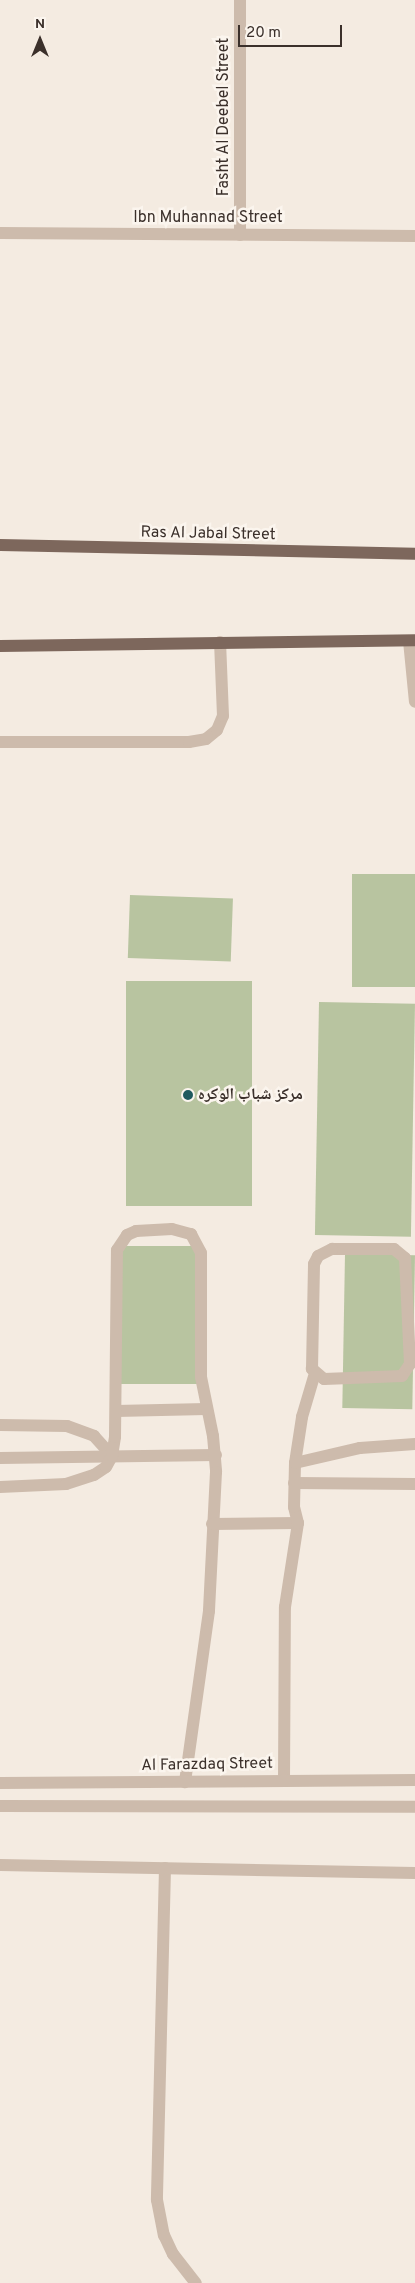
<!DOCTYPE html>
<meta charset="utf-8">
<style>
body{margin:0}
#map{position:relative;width:415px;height:2283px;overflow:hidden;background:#f4ebe1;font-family:Overpass,"Noto Naskh Arabic",sans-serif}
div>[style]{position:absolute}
.green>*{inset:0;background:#b8c4a0;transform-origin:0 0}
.minor>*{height:12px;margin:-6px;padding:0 6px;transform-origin:6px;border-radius:6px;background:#cdbbac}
.major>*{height:12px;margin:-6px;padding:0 6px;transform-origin:6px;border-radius:6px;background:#7d675c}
.dots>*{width:14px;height:14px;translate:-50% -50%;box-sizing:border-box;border:2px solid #fbf5ee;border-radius:50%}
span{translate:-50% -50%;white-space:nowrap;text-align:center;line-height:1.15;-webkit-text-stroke:5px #fbf5ee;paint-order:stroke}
.street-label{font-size:16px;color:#3b302b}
.poi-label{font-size:16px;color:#3b302b;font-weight:700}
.left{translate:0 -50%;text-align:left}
.north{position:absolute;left:15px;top:15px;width:50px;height:50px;-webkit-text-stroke:4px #fbf5ee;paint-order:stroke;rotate:0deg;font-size:14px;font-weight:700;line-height:20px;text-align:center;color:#3b302b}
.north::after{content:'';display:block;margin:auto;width:18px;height:22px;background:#3b302b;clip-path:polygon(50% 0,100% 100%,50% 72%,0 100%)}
.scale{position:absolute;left:238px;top:25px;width:104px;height:22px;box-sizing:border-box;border:2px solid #3b302b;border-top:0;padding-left:6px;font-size:15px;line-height:18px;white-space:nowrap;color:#3b302b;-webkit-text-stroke:4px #fbf5ee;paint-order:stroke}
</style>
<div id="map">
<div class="green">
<i style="left:352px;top:874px;width:63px;height:113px"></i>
<i style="left:130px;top:895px;width:103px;height:63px;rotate:2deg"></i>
<i style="left:126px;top:981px;width:126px;height:225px"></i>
<i style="left:319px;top:1002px;width:96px;height:233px;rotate:1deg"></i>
<i style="left:198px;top:1246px;width:138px;height:77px;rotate:90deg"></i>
<i style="left:345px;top:1254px;width:70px;height:154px;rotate:1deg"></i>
</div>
<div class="minor">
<i style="left:0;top:233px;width:415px;rotate:0.4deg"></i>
<i style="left:240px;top:235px;width:235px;rotate:-90deg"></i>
<i style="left:409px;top:641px;width:61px;rotate:84.4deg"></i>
<i style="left:0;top:742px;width:189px"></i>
<i style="left:189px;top:742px;width:17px;rotate:-10deg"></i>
<i style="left:206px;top:739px;width:14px;rotate:-39deg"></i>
<i style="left:217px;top:730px;width:15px;rotate:-67deg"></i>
<i style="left:223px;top:716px;width:74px;rotate:-92.3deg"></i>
<i style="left:332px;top:1249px;width:62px"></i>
<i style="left:394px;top:1249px;width:14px;rotate:39deg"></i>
<i style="left:405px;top:1258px;width:106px;rotate:87.3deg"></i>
<i style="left:410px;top:1364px;width:14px;rotate:124deg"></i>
<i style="left:402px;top:1376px;width:78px;rotate:177.8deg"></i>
<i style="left:324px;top:1379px;width:16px;rotate:-140deg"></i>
<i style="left:312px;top:1369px;width:105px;rotate:-88.9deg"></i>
<i style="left:314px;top:1264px;width:9px;rotate:-63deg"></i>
<i style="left:318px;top:1256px;width:16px;rotate:-27deg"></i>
<i style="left:116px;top:1411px;width:90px;rotate:-1.3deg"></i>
<i style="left:0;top:1425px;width:67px;rotate:0.9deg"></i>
<i style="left:67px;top:1426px;width:29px;rotate:20deg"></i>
<i style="left:94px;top:1436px;width:27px;rotate:48deg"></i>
<i style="left:0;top:1458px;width:216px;rotate:-0.8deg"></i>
<i style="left:295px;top:1463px;width:67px;rotate:-13deg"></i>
<i style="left:360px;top:1448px;width:55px;rotate:-4.2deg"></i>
<i style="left:294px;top:1483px;width:121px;rotate:0.5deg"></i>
<i style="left:0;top:1487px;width:66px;rotate:-2.6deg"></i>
<i style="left:66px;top:1484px;width:29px;rotate:-18deg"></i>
<i style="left:94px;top:1475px;width:14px;rotate:-34deg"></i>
<i style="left:106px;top:1467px;width:13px;rotate:-61deg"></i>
<i style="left:112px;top:1456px;width:19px;rotate:-81deg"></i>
<i style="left:115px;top:1437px;width:187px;rotate:-89.4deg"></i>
<i style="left:117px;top:1250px;width:18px;rotate:-56deg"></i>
<i style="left:127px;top:1235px;width:10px;rotate:-24deg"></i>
<i style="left:136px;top:1231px;width:36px;rotate:-3deg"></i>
<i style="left:172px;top:1229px;width:20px;rotate:15deg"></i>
<i style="left:191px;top:1234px;width:21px;rotate:62deg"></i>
<i style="left:201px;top:1253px;width:124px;rotate:90deg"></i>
<i style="left:201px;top:1377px;width:60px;rotate:78.5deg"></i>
<i style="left:213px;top:1436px;width:36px;rotate:85deg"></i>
<i style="left:216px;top:1472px;width:139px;rotate:92.9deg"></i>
<i style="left:209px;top:1611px;width:173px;rotate:98deg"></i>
<i style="left:212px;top:1524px;width:86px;rotate:-0.7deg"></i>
<i style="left:284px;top:1780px;width:173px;rotate:-89.7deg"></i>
<i style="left:285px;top:1607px;width:85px;rotate:-81.2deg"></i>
<i style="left:298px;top:1523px;width:16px;rotate:-104deg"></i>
<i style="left:294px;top:1507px;width:44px;rotate:-88.7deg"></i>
<i style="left:295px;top:1463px;width:47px;rotate:-81.3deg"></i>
<i style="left:302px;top:1417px;width:46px;rotate:-73.5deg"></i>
<i style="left:0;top:1783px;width:415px;rotate:-0.4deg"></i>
<i style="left:0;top:1806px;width:415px;rotate:0.1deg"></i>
<i style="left:0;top:1865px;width:415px;rotate:1.1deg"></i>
<i style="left:165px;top:1868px;width:332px;rotate:91.4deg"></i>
<i style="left:157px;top:2200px;width:36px;rotate:79deg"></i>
<i style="left:164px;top:2235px;width:21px;rotate:65deg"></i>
<i style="left:173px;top:2254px;width:37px;rotate:52deg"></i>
</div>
<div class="major">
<i style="left:0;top:545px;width:415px;rotate:1.2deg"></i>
<i style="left:0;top:646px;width:415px;rotate:-0.8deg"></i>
</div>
<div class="dots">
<i style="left:188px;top:1095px;background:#1f5a5e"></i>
</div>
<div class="street-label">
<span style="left:224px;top:117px;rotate:-90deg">Fasht Al Deebel Street</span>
<span style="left:208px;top:218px">Ibn Muhannad Street</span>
<span style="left:208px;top:534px;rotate:1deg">Ras Al Jabal Street</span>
<span style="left:207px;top:1765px;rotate:-1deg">Al Farazdaq Street</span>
</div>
<div class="poi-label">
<span class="left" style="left:198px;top:1095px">مركز شباب الوكره</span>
</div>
<div class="north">N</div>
<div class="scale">20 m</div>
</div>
